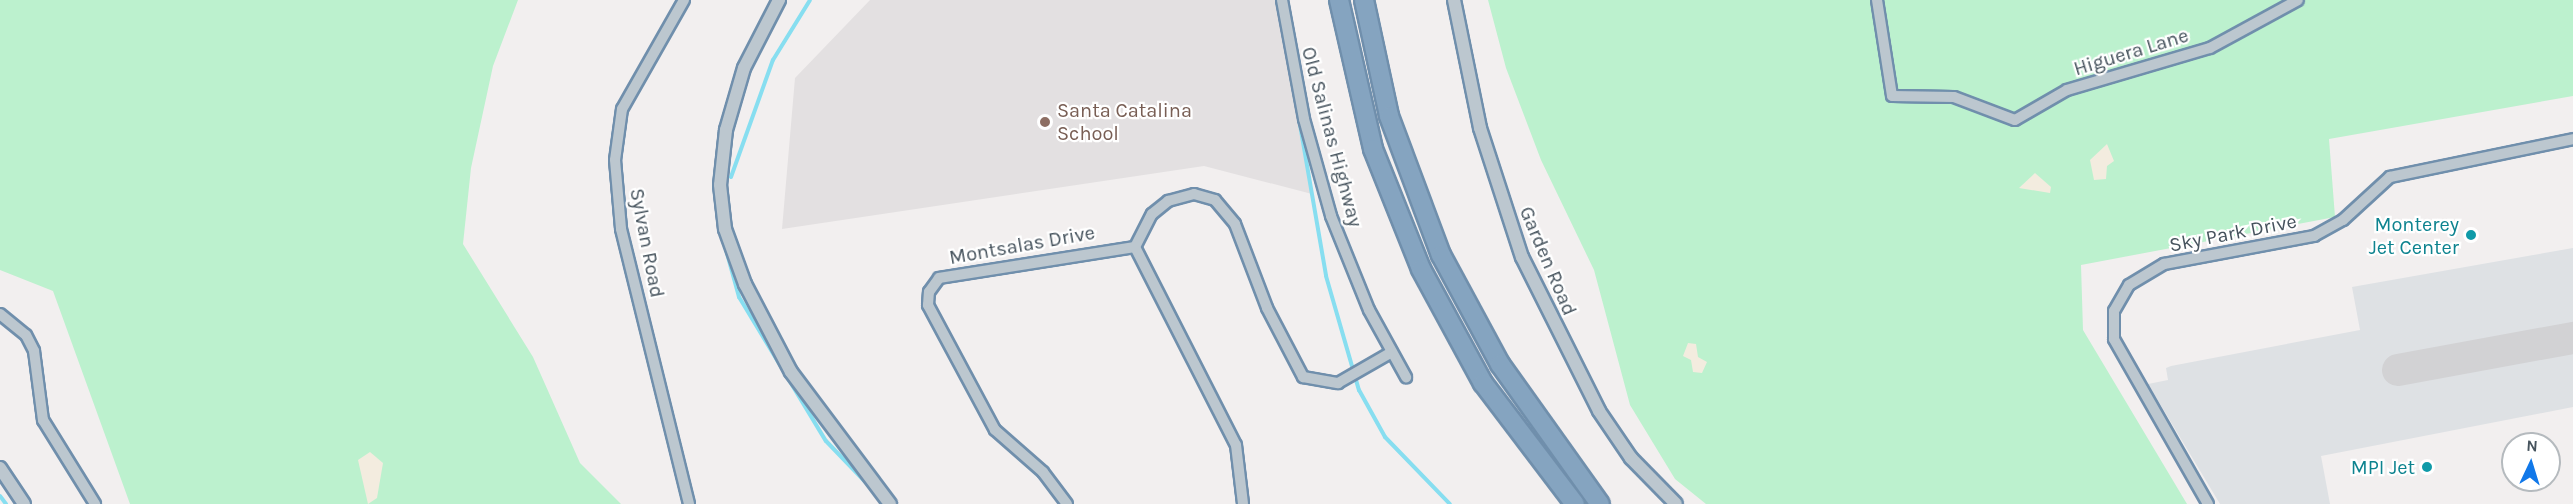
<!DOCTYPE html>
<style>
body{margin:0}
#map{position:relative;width:2573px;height:504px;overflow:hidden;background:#f2efef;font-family:Karla,sans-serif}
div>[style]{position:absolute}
.education>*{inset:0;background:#e3e0e1}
.airport>*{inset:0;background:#dee1e4}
.green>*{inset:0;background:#bcf1ce}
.sand>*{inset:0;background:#f3ecdf}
.stream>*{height:4px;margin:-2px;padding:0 2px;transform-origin:2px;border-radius:2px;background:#87def0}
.taxiway>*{height:32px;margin:-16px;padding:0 16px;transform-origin:16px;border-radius:16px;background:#d2d2d4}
.roads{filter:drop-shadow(2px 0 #708fac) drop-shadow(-2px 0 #708fac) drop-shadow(0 2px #708fac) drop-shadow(0 -2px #708fac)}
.minor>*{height:10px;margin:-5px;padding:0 5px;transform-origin:5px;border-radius:5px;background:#bcc7cf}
.tertiary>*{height:12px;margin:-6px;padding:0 6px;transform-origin:6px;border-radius:6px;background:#bcc7cf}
.motorway>*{height:18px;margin:-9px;padding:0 9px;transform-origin:9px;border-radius:9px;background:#85a4c0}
.dots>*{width:16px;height:16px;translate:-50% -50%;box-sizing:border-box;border:3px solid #fff;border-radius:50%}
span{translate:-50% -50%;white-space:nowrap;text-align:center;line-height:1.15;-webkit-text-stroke:4.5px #fff;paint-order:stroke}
.street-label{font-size:20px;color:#46535d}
.education-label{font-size:20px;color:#785e54}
.left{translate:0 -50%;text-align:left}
.culture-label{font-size:20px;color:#0d838f}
.right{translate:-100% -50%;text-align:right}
.north{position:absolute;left:2501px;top:432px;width:60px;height:60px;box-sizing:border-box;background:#fff;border:2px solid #b5babe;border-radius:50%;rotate:4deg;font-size:16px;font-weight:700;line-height:24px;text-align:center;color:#46535d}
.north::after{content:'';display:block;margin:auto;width:21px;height:27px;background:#1178e9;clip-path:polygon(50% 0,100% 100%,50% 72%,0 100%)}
</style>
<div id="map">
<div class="education">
<i style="clip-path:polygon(870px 0,1276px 0,1312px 194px,1204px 166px,782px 229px,795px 78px)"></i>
</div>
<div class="airport">
<i style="clip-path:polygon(2573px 248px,2573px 407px,2321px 456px,2330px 504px,2220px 504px,2148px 384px,2168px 380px,2166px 368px,2171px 366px,2360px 330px,2352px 287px)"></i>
</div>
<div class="green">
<i style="clip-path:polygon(0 0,518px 0,493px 66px,471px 168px,463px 244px,533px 357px,580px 463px,621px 504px,130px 504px,53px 291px,0 270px)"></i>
<i style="clip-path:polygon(1488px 0,2573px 0,2573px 96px,2329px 139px,2335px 217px,2081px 265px,2083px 330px,2187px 504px,1706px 504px,1675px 479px,1630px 405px,1594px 270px,1541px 160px,1506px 68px)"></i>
</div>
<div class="sand">
<i style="clip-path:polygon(2107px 144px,2114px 161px,2107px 166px,2106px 179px,2094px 180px,2090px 160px)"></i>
<i style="clip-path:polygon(2035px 173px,2051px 187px,2050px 193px,2019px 188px)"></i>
<i style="clip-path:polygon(1688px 343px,1696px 344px,1698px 357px,1707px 362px,1702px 373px,1693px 372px,1691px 360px,1683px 356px)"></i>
<i style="clip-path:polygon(370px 452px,383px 463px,377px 498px,368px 504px,358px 460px)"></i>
</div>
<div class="stream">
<i style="left:1299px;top:119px;width:159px;rotate:80.2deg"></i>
<i style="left:1326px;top:276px;width:119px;rotate:73.9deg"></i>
<i style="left:1359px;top:390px;width:54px;rotate:61deg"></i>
<i style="left:1385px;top:437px;width:93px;rotate:45.9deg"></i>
<i style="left:731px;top:177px;width:124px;rotate:-70.3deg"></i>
<i style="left:773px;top:60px;width:70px;rotate:-58.3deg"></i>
<i style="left:725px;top:246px;width:53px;rotate:74.6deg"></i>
<i style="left:739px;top:297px;width:168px;rotate:58.9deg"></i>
<i style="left:826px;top:441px;width:65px;rotate:46.2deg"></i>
<i style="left:0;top:496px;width:10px;rotate:53deg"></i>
</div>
<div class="taxiway">
<i style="left:2398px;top:370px;width:178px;rotate:-10.4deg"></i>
</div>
<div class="roads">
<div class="minor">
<i style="left:684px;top:0;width:125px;rotate:119.6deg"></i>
<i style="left:622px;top:109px;width:51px;rotate:97.8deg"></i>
<i style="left:615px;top:160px;width:69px;rotate:85deg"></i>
<i style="left:621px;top:229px;width:283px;rotate:76.1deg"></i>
<i style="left:1282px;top:0;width:121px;rotate:79.5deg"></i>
<i style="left:1304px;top:119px;width:101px;rotate:74.4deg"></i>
<i style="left:1331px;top:216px;width:101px;rotate:68deg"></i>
<i style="left:1369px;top:310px;width:77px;rotate:61.1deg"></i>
<i style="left:1877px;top:0;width:97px;rotate:81.1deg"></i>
<i style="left:1892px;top:96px;width:62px;rotate:0.9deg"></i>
<i style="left:1954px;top:97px;width:65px;rotate:20.7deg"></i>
<i style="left:2015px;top:120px;width:60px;rotate:-30deg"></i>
<i style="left:2067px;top:90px;width:149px;rotate:-16.4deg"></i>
<i style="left:2210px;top:48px;width:100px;rotate:-28.6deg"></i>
<i style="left:1135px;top:247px;width:37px;rotate:-63deg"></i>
<i style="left:1152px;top:214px;width:21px;rotate:-39deg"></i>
<i style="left:1168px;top:201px;width:27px;rotate:-15deg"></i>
<i style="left:1194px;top:194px;width:22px;rotate:16deg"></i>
<i style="left:1215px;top:200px;width:31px;rotate:50deg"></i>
<i style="left:1235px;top:224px;width:90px;rotate:69.1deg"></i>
<i style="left:1267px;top:308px;width:78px;rotate:62.4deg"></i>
<i style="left:1303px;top:377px;width:36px;rotate:10deg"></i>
<i style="left:1338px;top:383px;width:62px;rotate:-29.9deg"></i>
<i style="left:0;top:314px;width:33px;rotate:39deg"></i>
<i style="left:26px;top:335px;width:18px;rotate:63deg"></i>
<i style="left:34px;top:351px;width:70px;rotate:82.6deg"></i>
<i style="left:43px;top:420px;width:99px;rotate:58.2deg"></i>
<i style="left:1067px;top:504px;width:40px;rotate:-127deg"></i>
<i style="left:1043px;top:472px;width:64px;rotate:-138.8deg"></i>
<i style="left:995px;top:430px;width:142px;rotate:-118.2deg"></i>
<i style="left:928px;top:305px;width:13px;rotate:-86deg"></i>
<i style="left:929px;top:292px;width:17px;rotate:-54deg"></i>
<i style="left:939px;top:278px;width:198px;rotate:-9deg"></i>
<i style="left:1135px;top:247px;width:222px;rotate:63deg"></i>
<i style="left:1236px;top:445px;width:59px;rotate:83.2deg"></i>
<i style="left:2208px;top:504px;width:190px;rotate:-119.7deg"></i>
<i style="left:2114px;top:339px;width:28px;rotate:-90deg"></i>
<i style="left:2114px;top:311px;width:30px;rotate:-60deg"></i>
<i style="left:2129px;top:285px;width:41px;rotate:-31deg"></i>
<i style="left:2164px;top:264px;width:153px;rotate:-10.6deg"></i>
<i style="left:2314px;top:236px;width:33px;rotate:-29deg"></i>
<i style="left:2343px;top:220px;width:64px;rotate:-42.5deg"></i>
<i style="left:2390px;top:177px;width:187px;rotate:-11.7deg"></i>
</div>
<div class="tertiary">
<i style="left:779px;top:0;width:76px;rotate:117.2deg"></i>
<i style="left:744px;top:68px;width:65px;rotate:106.2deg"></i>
<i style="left:726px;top:130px;width:55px;rotate:96.2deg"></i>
<i style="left:720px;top:185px;width:44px;rotate:83.5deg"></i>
<i style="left:725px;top:229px;width:59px;rotate:70deg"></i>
<i style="left:745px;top:284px;width:99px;rotate:62.4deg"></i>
<i style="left:791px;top:372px;width:165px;rotate:53.1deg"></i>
<i style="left:1454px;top:0;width:131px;rotate:78.5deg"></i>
<i style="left:1480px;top:128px;width:136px;rotate:72deg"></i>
<i style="left:1522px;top:257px;width:172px;rotate:63.4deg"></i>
<i style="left:1599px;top:411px;width:57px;rotate:55.8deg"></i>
<i style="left:1631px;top:458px;width:64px;rotate:45.6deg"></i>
<i style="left:0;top:468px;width:43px;rotate:56.3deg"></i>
</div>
<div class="motorway">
<i style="left:1339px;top:0;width:153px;rotate:77.1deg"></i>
<i style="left:1373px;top:149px;width:129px;rotate:68.2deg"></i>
<i style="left:1421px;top:269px;width:130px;rotate:61.5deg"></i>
<i style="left:1483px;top:383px;width:152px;rotate:52.8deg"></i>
<i style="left:1364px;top:0;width:119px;rotate:77.8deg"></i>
<i style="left:1389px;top:116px;width:148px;rotate:69.5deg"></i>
<i style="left:1441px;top:255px;width:124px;rotate:61.6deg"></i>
<i style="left:1500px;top:364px;width:172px;rotate:54.5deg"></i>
</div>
</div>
<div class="dots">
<i style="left:1045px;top:122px;background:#8d6e63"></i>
<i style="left:2471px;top:235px;background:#0f9aa8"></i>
<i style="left:2427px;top:467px;background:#0f9aa8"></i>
</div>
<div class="street-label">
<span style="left:2131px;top:52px;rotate:-17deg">Higuera Lane</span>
<span style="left:1332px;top:137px;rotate:75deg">Old Salinas Highway</span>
<span style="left:2233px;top:233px;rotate:-11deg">Sky Park Drive</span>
<span style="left:647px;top:243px;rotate:79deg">Sylvan Road</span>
<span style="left:1022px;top:245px;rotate:-10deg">Montsalas Drive</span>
<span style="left:1548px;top:261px;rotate:67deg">Garden Road</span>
</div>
<div class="education-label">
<span class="left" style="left:1057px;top:122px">Santa Catalina<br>School</span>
</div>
<div class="culture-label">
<span class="right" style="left:2459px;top:236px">Monterey<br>Jet Center</span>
<span class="right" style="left:2415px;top:467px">MPI Jet</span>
</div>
<div class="north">N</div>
</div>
